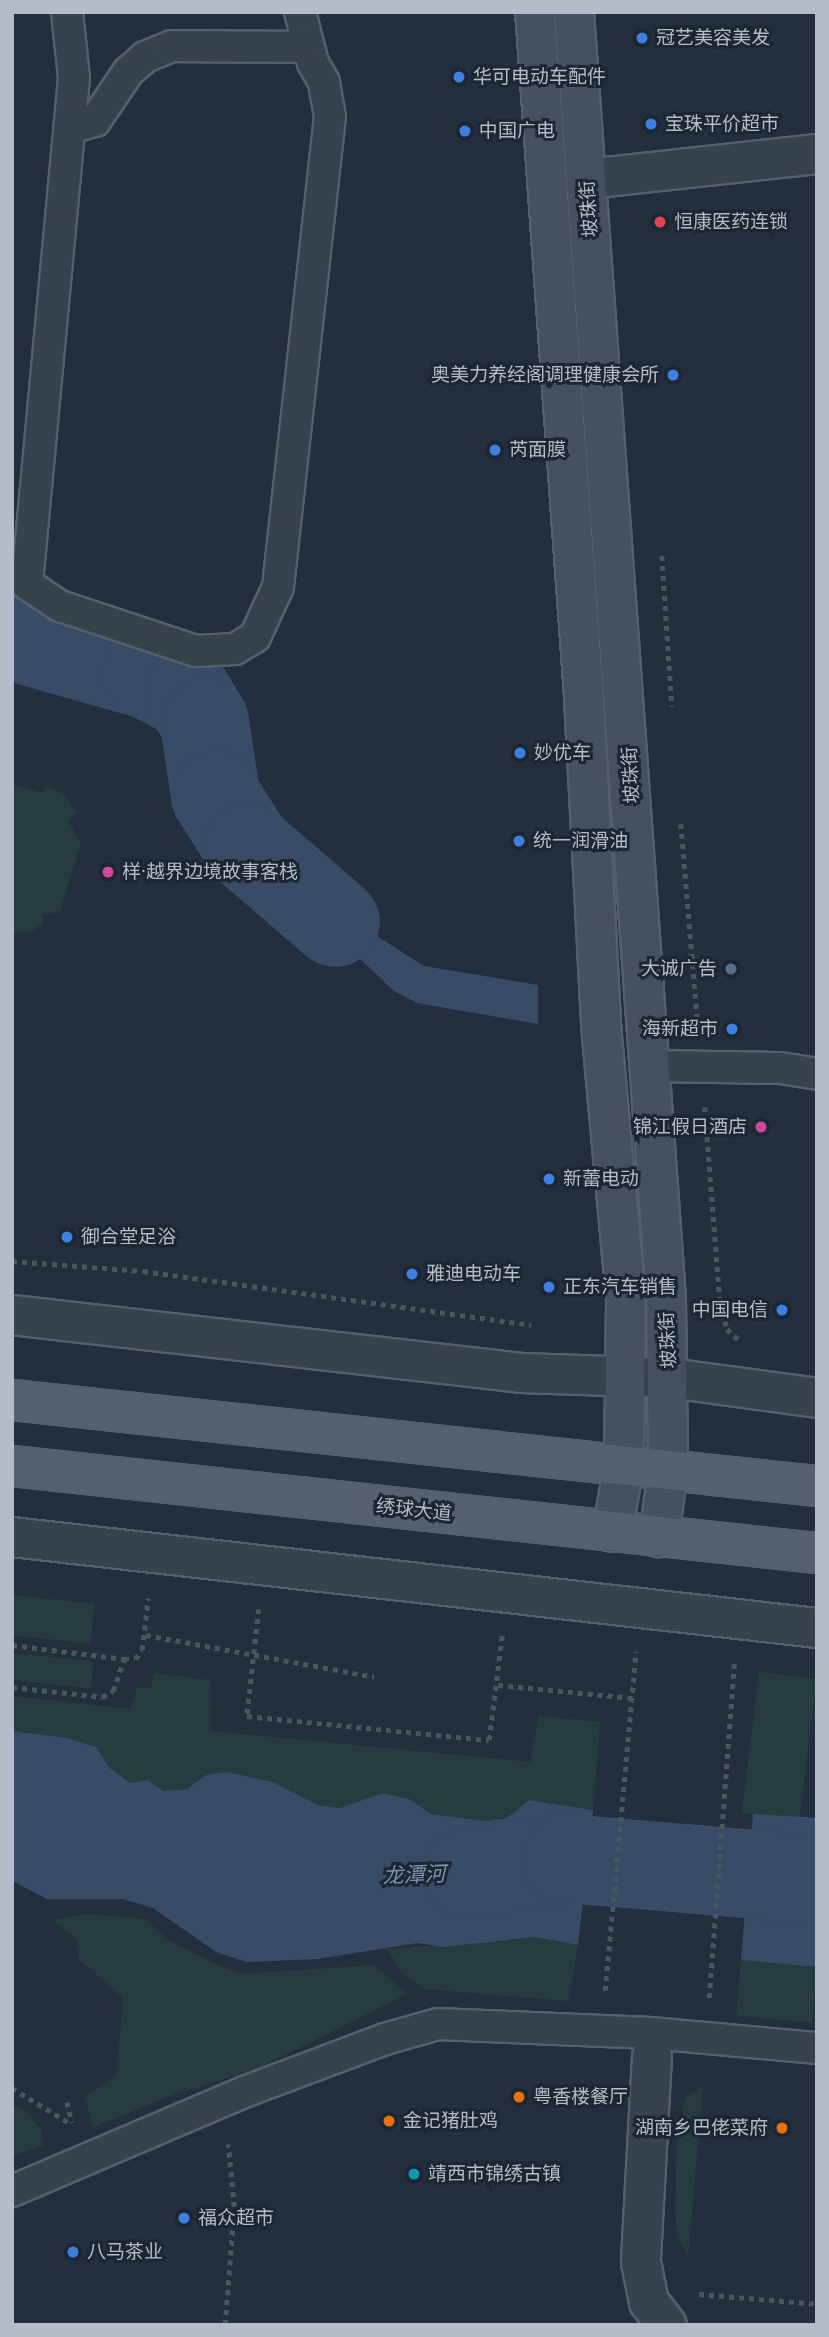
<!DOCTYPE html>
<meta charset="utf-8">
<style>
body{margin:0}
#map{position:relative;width:829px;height:2337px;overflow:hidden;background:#242f3e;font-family:Roboto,"Noto Sans SC",sans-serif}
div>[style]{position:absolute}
.green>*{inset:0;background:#263c3f;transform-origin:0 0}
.water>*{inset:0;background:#394c67}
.river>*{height:89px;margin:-44.5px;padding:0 44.5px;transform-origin:44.5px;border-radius:44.5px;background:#394c67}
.path>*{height:4.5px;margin-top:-2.25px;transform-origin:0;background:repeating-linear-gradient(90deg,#44595c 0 5px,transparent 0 10px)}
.roads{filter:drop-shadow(2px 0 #565f6c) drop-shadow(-2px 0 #565f6c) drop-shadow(0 2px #565f6c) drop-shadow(0 -2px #565f6c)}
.service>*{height:30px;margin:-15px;padding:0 15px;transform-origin:15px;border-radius:15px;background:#38414e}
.pedestrian>*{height:38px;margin:-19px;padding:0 19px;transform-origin:19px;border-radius:19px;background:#38414e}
.minor>*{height:38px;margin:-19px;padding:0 19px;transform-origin:19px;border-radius:19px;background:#38414e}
.secondary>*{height:38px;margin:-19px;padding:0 19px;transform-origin:19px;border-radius:19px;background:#465061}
.primary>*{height:38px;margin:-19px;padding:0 19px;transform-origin:19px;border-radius:19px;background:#56606e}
.dots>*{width:19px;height:19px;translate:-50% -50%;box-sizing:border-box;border:4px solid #1d2633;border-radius:50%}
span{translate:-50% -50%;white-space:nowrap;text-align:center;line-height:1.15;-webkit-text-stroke:6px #1d2633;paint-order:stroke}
.poi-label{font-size:19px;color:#b4bcc9}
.left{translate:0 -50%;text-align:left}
.right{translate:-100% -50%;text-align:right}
.street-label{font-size:19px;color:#b4bcc9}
.water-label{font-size:21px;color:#7c92b1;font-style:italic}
.frame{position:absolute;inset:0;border:14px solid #b4bcc9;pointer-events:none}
</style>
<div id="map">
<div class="green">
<i style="clip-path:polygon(12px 784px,42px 793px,45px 786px,64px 794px,77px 813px,68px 821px,81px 843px,60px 911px,43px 915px,43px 924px,31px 931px,12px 934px)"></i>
<i style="left:12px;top:1595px;width:83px;height:40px;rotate:6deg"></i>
<i style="left:12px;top:1653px;width:82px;height:27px;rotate:6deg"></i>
<i style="left:759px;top:1672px;width:58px;height:142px;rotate:7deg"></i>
<i style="clip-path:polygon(154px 1673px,210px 1680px,211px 1731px,530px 1762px,539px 1716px,600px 1722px,593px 1810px,529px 1800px,507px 1818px,485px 1821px,431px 1814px,409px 1799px,383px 1793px,341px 1808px,318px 1805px,273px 1782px,206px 1775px,187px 1789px,162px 1791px,148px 1780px,130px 1783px,110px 1768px,96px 1747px,12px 1731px,12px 1696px,130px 1709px,137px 1688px,151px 1688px)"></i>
<i style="clip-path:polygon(88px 1914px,145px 1919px,168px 1940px,222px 1967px,245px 1974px,374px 1965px,407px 1994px,264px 2066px,167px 2097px,93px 2128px,85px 2097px,117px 2075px,123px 1998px,79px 1959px,77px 1939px,53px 1920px)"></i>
<i style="clip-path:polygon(534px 1937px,578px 1945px,568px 2001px,424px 1989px,403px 1974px,387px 1949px)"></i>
<i style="left:741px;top:1960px;width:76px;height:56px;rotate:5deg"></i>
<i style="clip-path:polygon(703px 2086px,688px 2256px,678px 2238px,675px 2214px,677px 2140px,685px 2098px)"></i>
<i style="clip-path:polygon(12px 2105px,27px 2112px,41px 2129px,43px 2146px,12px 2156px)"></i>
</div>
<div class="water">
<i style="clip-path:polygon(12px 609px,157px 652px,184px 670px,171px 709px,78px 675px,12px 660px)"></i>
<i style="clip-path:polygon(258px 831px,369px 931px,424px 966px,538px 985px,538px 1024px,417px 1003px,394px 991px,356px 955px,225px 853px)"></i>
<i style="clip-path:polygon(12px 1731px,67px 1738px,96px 1747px,110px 1768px,130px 1783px,148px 1780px,163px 1791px,187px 1789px,206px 1775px,227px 1772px,273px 1782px,318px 1805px,340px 1808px,383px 1793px,409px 1799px,431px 1814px,485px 1821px,507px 1818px,529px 1800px,593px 1810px,578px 1945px,534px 1937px,443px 1947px,418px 1943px,317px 1959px,247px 1962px,216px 1952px,153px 1908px,123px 1899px,47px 1899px,12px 1881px)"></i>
<i style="clip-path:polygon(753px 1814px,817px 1818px,817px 1967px,741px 1960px)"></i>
</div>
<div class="river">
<i style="left:12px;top:636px;width:140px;rotate:15.7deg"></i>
<i style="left:147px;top:674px;width:46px;rotate:27.1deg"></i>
<i style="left:188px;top:695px;width:31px;rotate:59deg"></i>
<i style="left:204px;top:722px;width:74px;rotate:81.4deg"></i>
<i style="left:215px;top:795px;width:60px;rotate:57.9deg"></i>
<i style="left:247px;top:846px;width:116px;rotate:40.8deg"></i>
<i style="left:466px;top:1873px;width:100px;rotate:-8.6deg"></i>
<i style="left:565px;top:1858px;width:253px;rotate:4.8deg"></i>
</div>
<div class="path">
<i style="left:662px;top:556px;width:151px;rotate:86.2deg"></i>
<i style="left:681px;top:824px;width:205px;rotate:85.2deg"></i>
<i style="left:705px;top:1107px;width:196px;rotate:85.6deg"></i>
<i style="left:720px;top:1302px;width:28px;rotate:75deg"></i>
<i style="left:727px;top:1329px;width:16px;rotate:43deg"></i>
<i style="left:12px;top:1261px;width:131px;rotate:4.4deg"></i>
<i style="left:143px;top:1271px;width:392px;rotate:7.9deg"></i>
<i style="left:259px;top:1609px;width:108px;rotate:96.4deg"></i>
<i style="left:247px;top:1716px;width:243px;rotate:5.7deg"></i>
<i style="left:489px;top:1740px;width:105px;rotate:-82.9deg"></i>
<i style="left:146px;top:1635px;width:232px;rotate:10.4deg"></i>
<i style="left:12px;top:1645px;width:113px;rotate:7.1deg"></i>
<i style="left:498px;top:1685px;width:136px;rotate:5.5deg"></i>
<i style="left:12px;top:1687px;width:91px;rotate:6.3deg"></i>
<i style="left:102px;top:1697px;width:13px;rotate:-29deg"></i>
<i style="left:113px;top:1691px;width:34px;rotate:-71deg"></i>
<i style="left:124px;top:1659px;width:11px"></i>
<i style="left:135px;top:1659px;width:11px;rotate:-52deg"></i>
<i style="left:142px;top:1650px;width:52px;rotate:-83.4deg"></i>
<i style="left:605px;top:1991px;width:341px;rotate:-84.8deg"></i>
<i style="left:709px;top:1998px;width:335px;rotate:-85.7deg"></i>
<i style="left:12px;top:2088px;width:66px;rotate:31.3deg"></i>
<i style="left:67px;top:2102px;width:21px;rotate:76deg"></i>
<i style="left:699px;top:2294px;width:118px;rotate:4.8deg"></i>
<i style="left:225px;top:2325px;width:118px;rotate:-85.6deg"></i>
<i style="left:234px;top:2207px;width:63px;rotate:-95.4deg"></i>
</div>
<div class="roads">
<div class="service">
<i style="left:67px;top:12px;width:66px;rotate:83.9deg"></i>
<i style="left:74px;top:78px;width:508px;rotate:95.31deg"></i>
<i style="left:27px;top:584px;width:40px;rotate:34deg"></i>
<i style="left:60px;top:606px;width:143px;rotate:18.3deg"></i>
<i style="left:196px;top:651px;width:39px;rotate:-3deg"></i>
<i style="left:235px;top:649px;width:23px;rotate:-31deg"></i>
<i style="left:255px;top:637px;width:55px;rotate:-65.3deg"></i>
<i style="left:278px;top:587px;width:473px;rotate:-83.7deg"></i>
<i style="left:330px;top:117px;width:36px;rotate:-100deg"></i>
<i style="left:324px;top:82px;width:22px;rotate:-120deg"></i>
<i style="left:313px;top:63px;width:53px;rotate:-104.3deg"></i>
<i style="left:70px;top:128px;width:26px;rotate:-16deg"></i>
<i style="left:95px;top:121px;width:59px;rotate:-56deg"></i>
<i style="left:128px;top:72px;width:23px;rotate:-41deg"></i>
<i style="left:145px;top:57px;width:29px;rotate:-22deg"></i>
<i style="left:172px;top:46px;width:136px;rotate:0.4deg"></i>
<i style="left:652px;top:1066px;width:128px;rotate:0.9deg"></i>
<i style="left:780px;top:1068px;width:37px;rotate:9deg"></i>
<i style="left:12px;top:2191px;width:252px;rotate:-23.1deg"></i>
<i style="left:244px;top:2092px;width:151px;rotate:-20.6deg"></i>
<i style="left:385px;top:2039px;width:55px;rotate:-15.8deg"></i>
<i style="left:438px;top:2024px;width:213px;rotate:2.4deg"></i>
<i style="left:651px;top:2033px;width:167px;rotate:5.2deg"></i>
</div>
<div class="pedestrian">
<i style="left:652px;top:2056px;width:206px;rotate:93.1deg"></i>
<i style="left:641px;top:2262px;width:41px;rotate:78.7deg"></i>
<i style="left:649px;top:2302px;width:29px;rotate:52deg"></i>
</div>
<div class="minor">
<i style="left:587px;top:179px;width:231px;rotate:-6.2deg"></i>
<i style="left:12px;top:1315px;width:513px;rotate:6.49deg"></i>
<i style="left:522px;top:1373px;width:148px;rotate:1.9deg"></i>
<i style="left:670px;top:1378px;width:148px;rotate:7.7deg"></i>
<i style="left:12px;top:1537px;width:810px;rotate:6.45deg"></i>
</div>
<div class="secondary">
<i style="left:535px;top:12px;width:688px;rotate:85.91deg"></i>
<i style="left:584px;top:698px;width:327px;rotate:87deg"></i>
<i style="left:601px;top:1025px;width:278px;rotate:84.8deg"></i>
<i style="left:626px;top:1302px;width:164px;rotate:90.7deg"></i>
<i style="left:624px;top:1466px;width:67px;rotate:100.3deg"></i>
<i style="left:574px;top:12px;width:1291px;rotate:85.91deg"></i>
<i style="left:666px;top:1300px;width:170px;rotate:89.3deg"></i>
<i style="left:668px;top:1470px;width:68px;rotate:97.7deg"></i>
</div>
<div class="primary">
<i style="left:12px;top:1400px;width:810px;rotate:6.1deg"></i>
<i style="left:12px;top:1466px;width:810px;rotate:6.17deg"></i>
</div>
</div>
<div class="dots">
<i style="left:642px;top:38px;background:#3f7fe0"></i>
<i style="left:459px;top:77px;background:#3f7fe0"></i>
<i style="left:651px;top:124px;background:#3f7fe0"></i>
<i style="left:465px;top:131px;background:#3f7fe0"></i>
<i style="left:660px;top:222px;background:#e0444e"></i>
<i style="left:673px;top:375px;background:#3f7fe0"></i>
<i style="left:495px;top:450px;background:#3f7fe0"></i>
<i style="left:520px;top:753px;background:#3f7fe0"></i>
<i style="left:519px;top:841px;background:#3f7fe0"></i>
<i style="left:108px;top:872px;background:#d1479c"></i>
<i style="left:731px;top:969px;background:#5c6f8a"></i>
<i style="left:732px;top:1029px;background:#3f7fe0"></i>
<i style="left:761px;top:1127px;background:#d1479c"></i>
<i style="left:549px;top:1179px;background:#3f7fe0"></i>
<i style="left:67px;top:1237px;background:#3f7fe0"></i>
<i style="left:412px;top:1274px;background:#3f7fe0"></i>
<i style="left:549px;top:1287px;background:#3f7fe0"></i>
<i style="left:782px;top:1310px;background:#3f7fe0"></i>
<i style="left:519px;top:2097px;background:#e8710a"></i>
<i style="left:389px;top:2121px;background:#e8710a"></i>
<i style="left:782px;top:2128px;background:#e8710a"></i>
<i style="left:414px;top:2174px;background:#0f9aa8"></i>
<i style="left:184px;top:2218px;background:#3f7fe0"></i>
<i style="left:73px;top:2252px;background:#3f7fe0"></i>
</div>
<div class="poi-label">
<span class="left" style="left:656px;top:38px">冠艺美容美发</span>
<span class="left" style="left:473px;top:77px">华可电动车配件</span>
<span class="left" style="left:665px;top:124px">宝珠平价超市</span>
<span class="left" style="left:479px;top:131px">中国广电</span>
<span class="left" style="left:674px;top:222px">恒康医药连锁</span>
<span class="right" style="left:659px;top:375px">奥美力养经阁调理健康会所</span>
<span class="left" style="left:509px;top:450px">芮面膜</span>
<span class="left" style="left:534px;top:753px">妙优车</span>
<span class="left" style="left:533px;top:841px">统一润滑油</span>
<span class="left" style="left:122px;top:872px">样·越界边境故事客栈</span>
<span class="right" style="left:717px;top:969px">大诚广告</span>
<span class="right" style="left:718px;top:1029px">海新超市</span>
<span class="right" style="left:747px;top:1127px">锦江假日酒店</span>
<span class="left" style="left:563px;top:1179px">新蕾电动</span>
<span class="left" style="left:81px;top:1237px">御合堂足浴</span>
<span class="left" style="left:426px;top:1274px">雅迪电动车</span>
<span class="left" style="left:563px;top:1287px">正东汽车销售</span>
<span class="right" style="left:768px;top:1310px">中国电信</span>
<span class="left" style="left:533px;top:2097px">粤香楼餐厅</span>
<span class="left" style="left:403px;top:2121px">金记猪肚鸡</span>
<span class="right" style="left:768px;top:2128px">湖南乡巴佬菜府</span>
<span class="left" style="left:428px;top:2174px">靖西市锦绣古镇</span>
<span class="left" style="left:198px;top:2218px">福众超市</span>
<span class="left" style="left:87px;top:2252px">八马茶业</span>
</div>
<div class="street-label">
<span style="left:589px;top:209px;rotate:-94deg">坡珠街</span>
<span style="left:631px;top:775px;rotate:-93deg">坡珠街</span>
<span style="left:668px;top:1340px;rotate:-93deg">坡珠街</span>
<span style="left:414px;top:1510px;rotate:6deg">绣球大道</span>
</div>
<div class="water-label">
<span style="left:414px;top:1875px;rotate:-2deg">龙潭河</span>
</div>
<div class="frame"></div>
</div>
